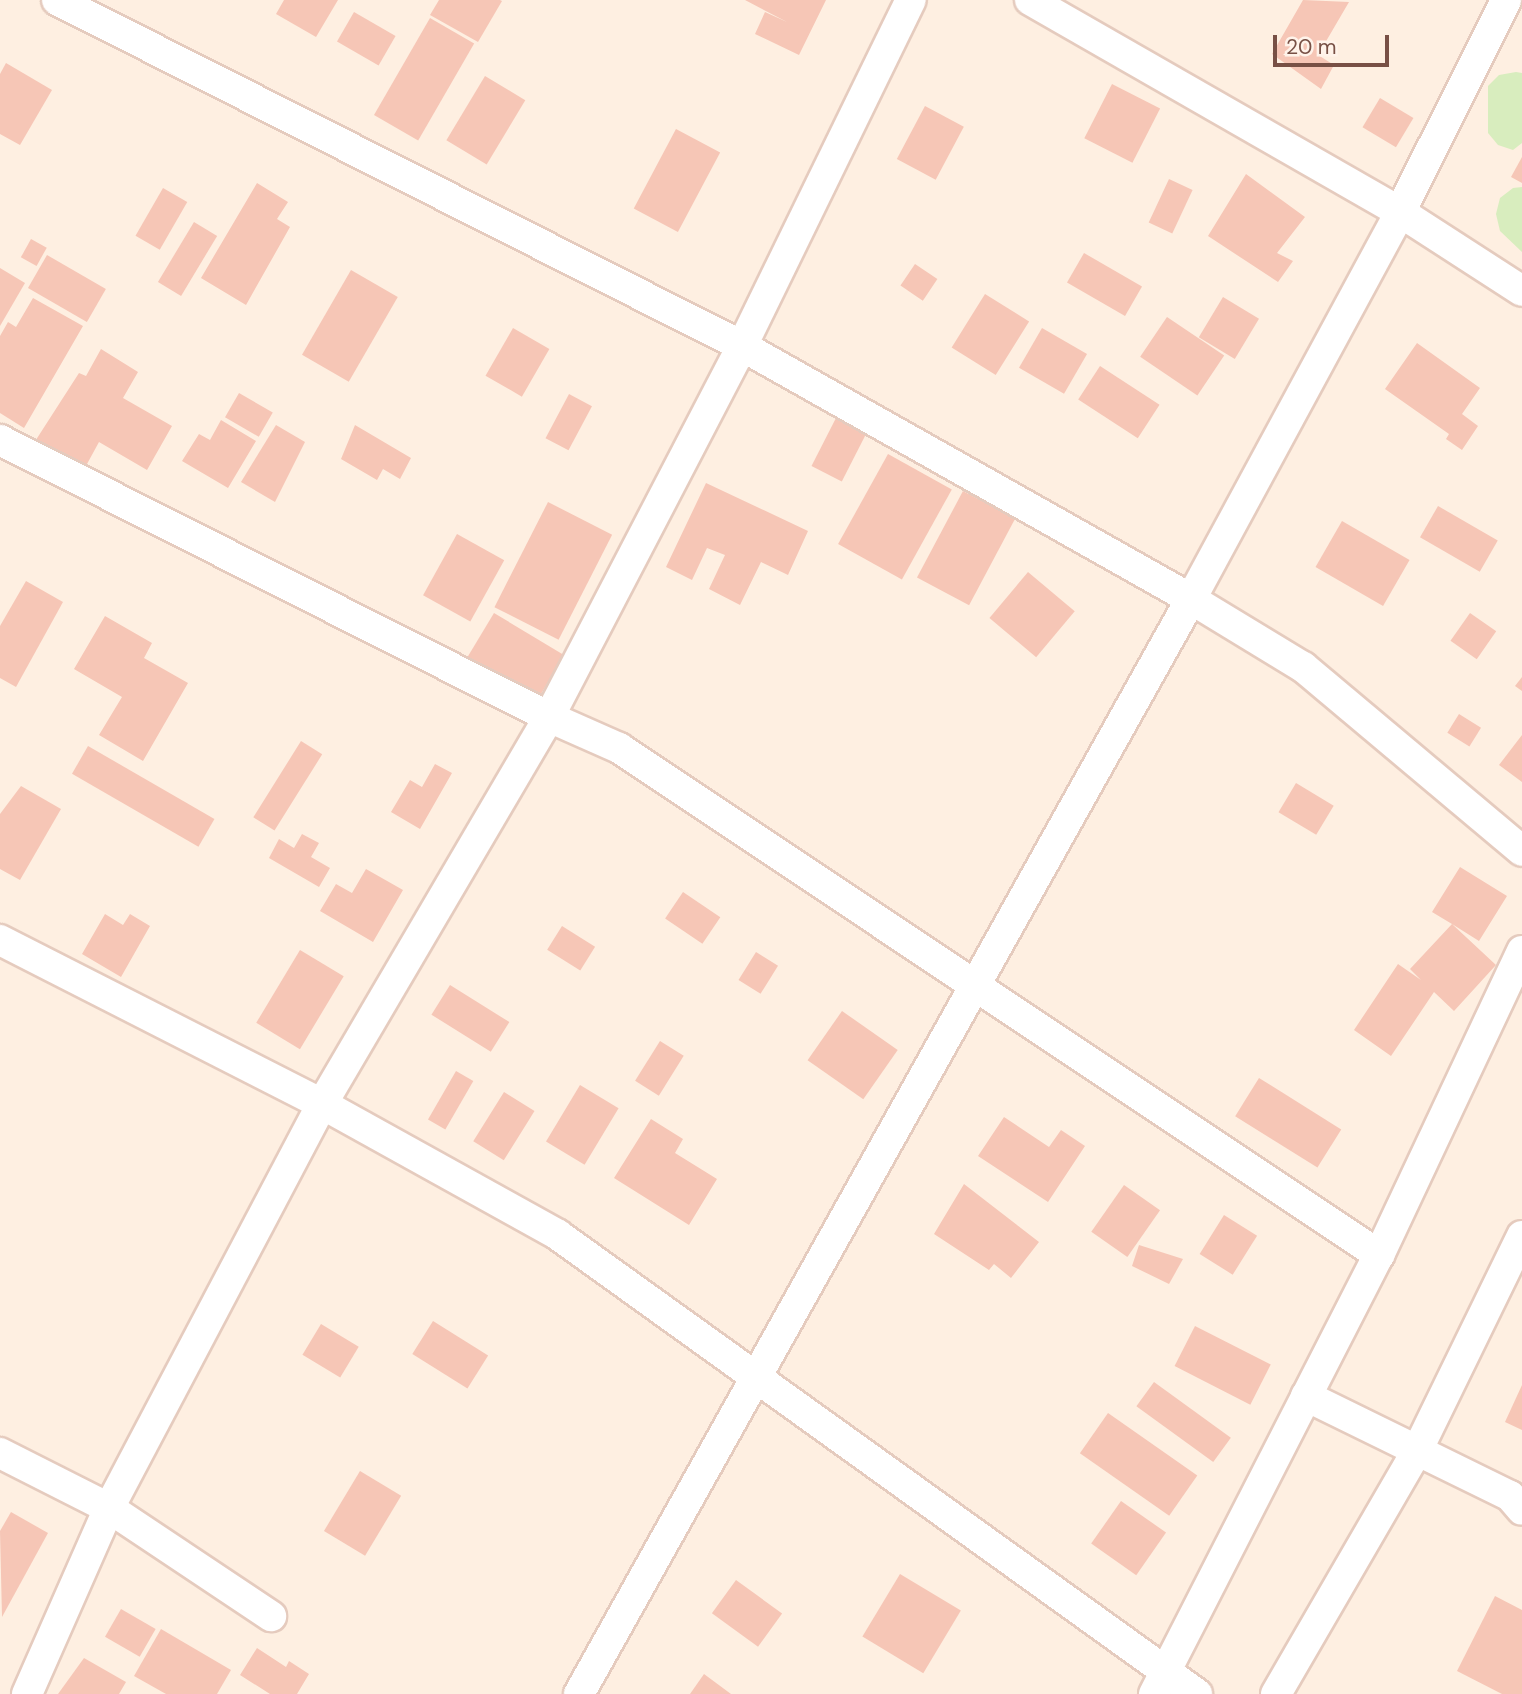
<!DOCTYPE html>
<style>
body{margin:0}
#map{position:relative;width:1522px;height:1694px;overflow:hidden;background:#feefe1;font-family:"DM Sans",sans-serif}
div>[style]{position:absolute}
.green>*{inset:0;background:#d8edbe}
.building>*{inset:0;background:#f6c6b6;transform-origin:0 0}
.roads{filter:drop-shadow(2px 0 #e5cbbe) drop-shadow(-2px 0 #e5cbbe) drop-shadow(0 2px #e5cbbe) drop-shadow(0 -2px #e5cbbe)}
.street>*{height:30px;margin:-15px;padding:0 15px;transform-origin:15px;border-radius:15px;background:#fff}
span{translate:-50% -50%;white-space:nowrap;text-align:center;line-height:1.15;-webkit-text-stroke:7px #fff3ea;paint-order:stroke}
.scale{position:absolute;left:1273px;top:35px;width:116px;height:32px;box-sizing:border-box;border:4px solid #785045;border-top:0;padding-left:9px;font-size:21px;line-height:24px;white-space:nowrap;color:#785045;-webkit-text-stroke:5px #fff3ea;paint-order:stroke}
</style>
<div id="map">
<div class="green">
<i style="clip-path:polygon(1516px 72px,1522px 73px,1522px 143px,1513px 150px,1498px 145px,1488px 133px,1488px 86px,1499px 75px)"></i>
<i style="clip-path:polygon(1522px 187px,1522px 252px,1500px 231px,1496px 214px,1500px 198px,1513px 188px)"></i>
</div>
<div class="building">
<i style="clip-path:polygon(284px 0,338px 0,316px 37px,276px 14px)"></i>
<i style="clip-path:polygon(439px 0,500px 0,502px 1px,478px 42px,430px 15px)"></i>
<i style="clip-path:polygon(745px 0,826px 0,799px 55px,755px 34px,765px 12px,787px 22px)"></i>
<i style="clip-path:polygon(1303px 0,1349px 2px,1318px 55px,1334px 65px,1321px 89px,1272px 54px)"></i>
<i style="left:354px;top:12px;width:48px;height:34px;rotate:30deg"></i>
<i style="left:430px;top:18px;width:51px;height:112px;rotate:30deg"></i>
<i style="clip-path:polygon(6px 63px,52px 90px,20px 145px,0 134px,0 74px)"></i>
<i style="left:485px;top:76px;width:47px;height:75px;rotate:31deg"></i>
<i style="left:1112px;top:84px;width:54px;height:61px;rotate:27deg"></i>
<i style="left:1380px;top:98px;width:39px;height:34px;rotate:31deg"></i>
<i style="left:925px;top:106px;width:44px;height:60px;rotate:28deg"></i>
<i style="left:676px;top:129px;width:50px;height:90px;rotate:28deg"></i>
<i style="clip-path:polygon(1522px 157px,1522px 183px,1511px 177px)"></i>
<i style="clip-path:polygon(1246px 174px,1305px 217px,1277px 253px,1293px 261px,1278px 282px,1208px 236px)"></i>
<i style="left:1169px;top:179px;width:26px;height:48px;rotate:25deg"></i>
<i style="clip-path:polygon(257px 183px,288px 202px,277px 219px,290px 227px,246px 305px,201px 278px)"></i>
<i style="left:163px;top:188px;width:28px;height:55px;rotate:30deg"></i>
<i style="left:194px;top:222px;width:27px;height:70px;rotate:31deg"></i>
<i style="left:31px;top:239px;width:18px;height:21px;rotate:29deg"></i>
<i style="left:1084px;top:253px;width:67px;height:34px;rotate:30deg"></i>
<i style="left:47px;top:255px;width:68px;height:38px;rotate:30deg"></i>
<i style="left:915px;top:264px;width:27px;height:26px;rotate:34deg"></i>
<i style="clip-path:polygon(0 268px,25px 283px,0 326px)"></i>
<i style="left:351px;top:270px;width:54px;height:98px;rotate:30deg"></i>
<i style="left:985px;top:294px;width:52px;height:63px;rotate:32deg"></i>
<i style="left:1223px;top:297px;width:42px;height:47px;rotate:31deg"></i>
<i style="clip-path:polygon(33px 298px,83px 326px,24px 428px,0 413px,0 336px,8px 322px,16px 327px)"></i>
<i style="left:1167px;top:317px;width:69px;height:48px;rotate:34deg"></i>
<i style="left:513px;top:328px;width:42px;height:55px;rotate:30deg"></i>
<i style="left:1042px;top:328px;width:52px;height:46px;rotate:30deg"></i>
<i style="clip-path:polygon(1417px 343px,1480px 388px,1462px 414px,1478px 426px,1462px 450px,1446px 439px,1449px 434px,1385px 389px)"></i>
<i style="clip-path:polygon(101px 349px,138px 372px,123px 398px,172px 426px,147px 470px,99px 442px,81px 475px,32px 446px,79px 373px,86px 376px)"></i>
<i style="left:1100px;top:366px;width:71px;height:40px;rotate:33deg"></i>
<i style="left:239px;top:393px;width:39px;height:28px;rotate:30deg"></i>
<i style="left:569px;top:394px;width:26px;height:50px;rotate:28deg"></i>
<i style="left:836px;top:418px;width:34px;height:54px;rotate:27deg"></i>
<i style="clip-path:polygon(221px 420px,256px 441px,228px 488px,182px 461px,199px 434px,210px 440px)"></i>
<i style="clip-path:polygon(276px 425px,305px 442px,275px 502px,241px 482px)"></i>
<i style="clip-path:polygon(355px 425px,411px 458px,400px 479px,383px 469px,377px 480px,341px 459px)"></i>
<i style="left:888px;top:454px;width:73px;height:103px;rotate:29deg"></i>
<i style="clip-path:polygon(706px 483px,808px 531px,788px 575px,761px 562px,740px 605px,709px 589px,725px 555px,707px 548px,692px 580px,666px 567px)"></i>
<i style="left:963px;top:491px;width:59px;height:98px;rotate:28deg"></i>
<i style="left:548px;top:502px;width:72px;height:118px;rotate:27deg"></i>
<i style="left:1438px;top:506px;width:69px;height:36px;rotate:30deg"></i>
<i style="left:1342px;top:521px;width:78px;height:53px;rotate:30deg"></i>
<i style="left:457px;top:534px;width:54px;height:70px;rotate:29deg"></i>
<i style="left:1028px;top:572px;width:61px;height:60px;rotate:40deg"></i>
<i style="clip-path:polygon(26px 581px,63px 602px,16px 687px,0 678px,0 626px)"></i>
<i style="left:494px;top:613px;width:82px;height:59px;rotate:31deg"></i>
<i style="left:1470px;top:613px;width:32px;height:34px;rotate:35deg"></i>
<i style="clip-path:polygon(105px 616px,152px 643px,144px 658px,188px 683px,143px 761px,99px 735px,122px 697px,74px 669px)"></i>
<i style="clip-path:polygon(1522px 677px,1522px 691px,1515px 686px)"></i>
<i style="left:1459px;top:714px;width:26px;height:22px;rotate:32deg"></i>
<i style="clip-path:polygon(1522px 735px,1522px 782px,1499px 765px)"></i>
<i style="left:301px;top:741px;width:25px;height:90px;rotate:32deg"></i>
<i style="left:88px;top:746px;width:146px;height:32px;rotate:30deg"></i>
<i style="clip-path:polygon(435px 764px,452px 773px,420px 829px,391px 812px,410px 780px,422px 787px)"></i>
<i style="left:1296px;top:783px;width:44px;height:34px;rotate:31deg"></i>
<i style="clip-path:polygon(21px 786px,61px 809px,20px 880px,0 869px,0 814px)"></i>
<i style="clip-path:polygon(302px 834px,319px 843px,311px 857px,330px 868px,319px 887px,269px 858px,279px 839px,294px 848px)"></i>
<i style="clip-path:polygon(1460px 867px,1507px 896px,1479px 941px,1452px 924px,1496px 965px,1454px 1011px,1434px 992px,1391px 1056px,1354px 1030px,1398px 964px,1421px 980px,1410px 969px,1452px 924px,1432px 912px)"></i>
<i style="clip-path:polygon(366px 869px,403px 890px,373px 942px,320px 911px,336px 884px,352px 893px)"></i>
<i style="left:683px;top:892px;width:45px;height:32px;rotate:34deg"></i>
<i style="clip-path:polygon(105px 914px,123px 925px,130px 914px,150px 926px,121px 977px,82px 954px)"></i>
<i style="left:562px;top:926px;width:39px;height:28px;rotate:32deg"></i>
<i style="left:300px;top:950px;width:51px;height:85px;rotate:31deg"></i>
<i style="left:756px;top:952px;width:26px;height:33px;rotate:32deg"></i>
<i style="left:450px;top:985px;width:70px;height:35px;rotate:32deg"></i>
<i style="left:842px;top:1011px;width:68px;height:60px;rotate:35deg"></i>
<i style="left:660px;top:1041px;width:28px;height:47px;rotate:32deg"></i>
<i style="left:456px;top:1071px;width:20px;height:56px;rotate:30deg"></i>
<i style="left:1259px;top:1078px;width:97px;height:45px;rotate:32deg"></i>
<i style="left:580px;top:1085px;width:45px;height:66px;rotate:31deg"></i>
<i style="left:504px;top:1092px;width:36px;height:58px;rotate:32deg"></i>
<i style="clip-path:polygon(1004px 1117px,1049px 1147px,1061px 1130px,1085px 1146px,1048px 1202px,978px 1156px)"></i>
<i style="clip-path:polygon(651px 1119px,683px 1139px,675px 1153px,717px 1179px,689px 1225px,614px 1178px)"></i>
<i style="clip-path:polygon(964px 1184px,1039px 1242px,1011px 1278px,994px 1264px,989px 1270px,934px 1234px)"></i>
<i style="left:1124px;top:1185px;width:44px;height:57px;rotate:35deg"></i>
<i style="left:1224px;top:1215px;width:39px;height:46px;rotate:32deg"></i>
<i style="clip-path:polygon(1139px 1245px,1183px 1259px,1169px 1284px,1132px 1266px)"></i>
<i style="left:433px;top:1321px;width:65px;height:39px;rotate:32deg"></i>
<i style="left:321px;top:1324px;width:44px;height:36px;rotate:31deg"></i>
<i style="left:1195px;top:1326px;width:85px;height:45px;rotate:27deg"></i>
<i style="left:1154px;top:1382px;width:95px;height:30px;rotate:36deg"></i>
<i style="clip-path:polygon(1522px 1385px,1522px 1430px,1505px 1422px)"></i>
<i style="left:1108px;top:1413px;width:109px;height:49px;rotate:35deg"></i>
<i style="left:360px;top:1471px;width:48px;height:70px;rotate:31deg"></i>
<i style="left:1121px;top:1501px;width:55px;height:52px;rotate:35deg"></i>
<i style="clip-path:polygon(11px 1512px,48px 1533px,2px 1617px,0 1531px)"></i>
<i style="left:900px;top:1574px;width:71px;height:73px;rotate:31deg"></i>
<i style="left:736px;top:1580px;width:57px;height:41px;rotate:36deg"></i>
<i style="clip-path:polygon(1495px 1596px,1522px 1610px,1522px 1694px,1502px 1694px,1457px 1671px)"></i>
<i style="left:121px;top:1609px;width:40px;height:32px;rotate:30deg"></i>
<i style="clip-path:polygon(161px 1629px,231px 1670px,217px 1694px,166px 1694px,134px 1676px)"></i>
<i style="clip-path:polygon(257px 1648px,286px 1667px,289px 1661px,309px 1674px,297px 1694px,270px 1694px,240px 1675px)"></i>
<i style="clip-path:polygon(84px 1658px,126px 1682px,119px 1694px,58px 1694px)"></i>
<i style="clip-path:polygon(704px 1674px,731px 1694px,690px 1694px)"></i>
</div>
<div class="roads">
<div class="street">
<i style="left:57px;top:0;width:767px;rotate:26.8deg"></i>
<i style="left:742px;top:346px;width:515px;rotate:29.4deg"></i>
<i style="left:1191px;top:599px;width:131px;rotate:31.3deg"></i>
<i style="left:1303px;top:667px;width:286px;rotate:40deg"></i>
<i style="left:1030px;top:0;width:426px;rotate:29.8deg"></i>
<i style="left:1400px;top:212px;width:145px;rotate:32.9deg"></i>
<i style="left:0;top:440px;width:615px;rotate:26.77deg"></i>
<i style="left:549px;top:717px;width:77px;rotate:23.9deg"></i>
<i style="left:619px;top:748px;width:914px;rotate:33.71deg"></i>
<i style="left:0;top:940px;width:361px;rotate:27deg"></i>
<i style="left:322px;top:1104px;width:270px;rotate:29deg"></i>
<i style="left:558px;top:1235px;width:787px;rotate:35.69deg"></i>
<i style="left:1306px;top:1396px;width:227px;rotate:26.1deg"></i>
<i style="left:1510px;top:1496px;width:18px;rotate:49deg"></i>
<i style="left:0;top:1453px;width:122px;rotate:26.8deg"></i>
<i style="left:109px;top:1508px;width:195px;rotate:33.7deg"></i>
<i style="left:27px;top:1694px;width:203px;rotate:-66.2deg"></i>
<i style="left:109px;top:1508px;width:457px;rotate:-62.2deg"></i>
<i style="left:322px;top:1104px;width:449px;rotate:-59.6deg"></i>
<i style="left:549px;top:717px;width:418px;rotate:-62.5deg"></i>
<i style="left:742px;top:346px;width:385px;rotate:-64deg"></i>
<i style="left:579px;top:1694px;width:1254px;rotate:-60.8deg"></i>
<i style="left:1191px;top:599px;width:440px;rotate:-61.6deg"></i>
<i style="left:1400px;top:212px;width:237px;rotate:-63.4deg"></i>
<i style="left:1154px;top:1694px;width:493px;rotate:-62.9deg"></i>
<i style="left:1379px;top:1255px;width:336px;rotate:-64.8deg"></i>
<i style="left:1276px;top:1694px;width:283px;rotate:-59.9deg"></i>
<i style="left:1418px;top:1449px;width:237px;rotate:-64deg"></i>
</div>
</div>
<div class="scale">20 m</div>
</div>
